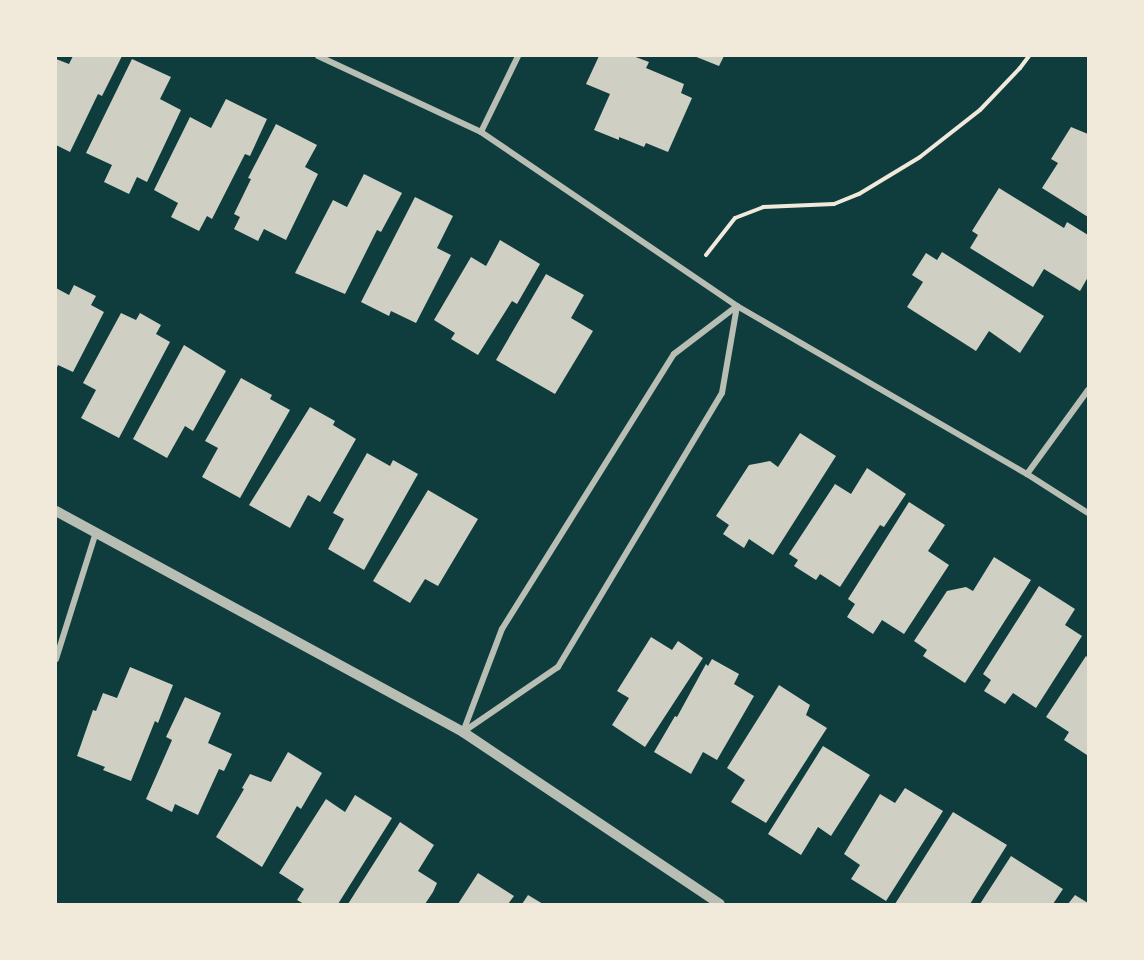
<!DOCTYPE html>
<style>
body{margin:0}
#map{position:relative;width:1144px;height:960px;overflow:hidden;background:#0f3d3e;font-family:"PT Sans",sans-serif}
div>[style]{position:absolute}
.building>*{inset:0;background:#cfcfc3}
.path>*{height:4px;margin:-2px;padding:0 2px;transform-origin:2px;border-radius:2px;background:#f1e9da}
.minor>*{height:6px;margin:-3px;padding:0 3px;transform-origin:3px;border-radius:3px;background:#b8beb3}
.tertiary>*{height:10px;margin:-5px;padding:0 5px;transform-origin:5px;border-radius:5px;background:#b8beb3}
span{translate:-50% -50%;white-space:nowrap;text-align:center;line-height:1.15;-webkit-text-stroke:4.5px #f1e9da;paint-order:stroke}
.frame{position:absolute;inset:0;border:57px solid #f1e9da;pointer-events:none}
</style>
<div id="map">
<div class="building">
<i style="clip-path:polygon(73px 56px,122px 56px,102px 96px,98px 94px,70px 152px,56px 145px,56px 59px,69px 64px)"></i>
<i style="clip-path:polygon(599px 56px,633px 56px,649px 62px,646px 68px,684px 84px,681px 93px,692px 98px,668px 152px,646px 143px,644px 147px,619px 137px,619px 140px,594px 130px,610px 94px,586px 84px)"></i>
<i style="clip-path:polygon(694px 56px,724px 56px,719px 66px)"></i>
<i style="clip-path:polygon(132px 59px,171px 77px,160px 99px,181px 110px,147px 182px,137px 177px,129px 194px,104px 182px,112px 165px,86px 153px)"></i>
<i style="clip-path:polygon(226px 99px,267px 119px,250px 156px,245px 154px,212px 219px,207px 216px,199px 231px,171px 217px,178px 203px,154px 190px,190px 117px,211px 128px)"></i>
<i style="clip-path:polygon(276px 124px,317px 145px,305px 167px,318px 174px,286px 240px,264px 229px,258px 241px,234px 229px,240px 217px,234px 214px,251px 179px,248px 178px)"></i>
<i style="clip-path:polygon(1071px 127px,1088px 134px,1088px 217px,1042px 188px,1058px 163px,1051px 159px)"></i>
<i style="clip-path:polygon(364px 174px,402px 193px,381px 232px,377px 230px,345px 294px,295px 273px,333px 200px,347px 207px)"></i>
<i style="clip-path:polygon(999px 188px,1064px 228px,1067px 222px,1088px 235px,1088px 277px,1080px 291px,1044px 269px,1033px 287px,970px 248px,978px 235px,972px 231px)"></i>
<i style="clip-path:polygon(415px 197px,453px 216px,437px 248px,451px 255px,416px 323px,391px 311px,389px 316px,361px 302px)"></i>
<i style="clip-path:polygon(500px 240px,540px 264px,517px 304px,512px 301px,478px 355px,451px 339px,455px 333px,434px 320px,471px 257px,486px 266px)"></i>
<i style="clip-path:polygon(942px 252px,1044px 316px,1020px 353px,989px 331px,976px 351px,907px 307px,923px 282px,912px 275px,926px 253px,937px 260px)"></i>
<i style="clip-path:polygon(546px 274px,584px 295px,571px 318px,593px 331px,555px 394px,496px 360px)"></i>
<i style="clip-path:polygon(74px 285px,96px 296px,91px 305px,104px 312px,73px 372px,58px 365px,56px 370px,56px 288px,69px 295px)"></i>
<i style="clip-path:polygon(121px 313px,136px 320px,140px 313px,161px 325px,156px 334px,170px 342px,119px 438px,81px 418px,96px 390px,83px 383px)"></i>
<i style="clip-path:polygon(184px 345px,226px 371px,193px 431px,185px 426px,167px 458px,133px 439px)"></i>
<i style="clip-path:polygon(241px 378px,272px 395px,270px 399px,290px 410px,240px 498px,202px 477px,218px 448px,205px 441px)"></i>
<i style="clip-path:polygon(310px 407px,335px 421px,333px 425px,356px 439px,320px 502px,308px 495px,290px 528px,249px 505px)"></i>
<i style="clip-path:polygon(800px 433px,836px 456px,773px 555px,749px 539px,744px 548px,723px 534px,729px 525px,716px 516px,749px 465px,770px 461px,778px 467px)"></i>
<i style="clip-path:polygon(367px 453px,390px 466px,393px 460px,418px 474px,364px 570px,328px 549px,344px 519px,333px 513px)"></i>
<i style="clip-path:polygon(867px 468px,906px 494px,884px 527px,880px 525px,840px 587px,820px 574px,816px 580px,794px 566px,798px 560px,789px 554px,835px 484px,851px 494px)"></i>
<i style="clip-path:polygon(428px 490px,478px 519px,438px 586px,425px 579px,410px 603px,373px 581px)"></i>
<i style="clip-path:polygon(909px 502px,945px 525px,928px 551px,949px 565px,904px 634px,882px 620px,873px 634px,847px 617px,855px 604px,848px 599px)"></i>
<i style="clip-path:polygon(994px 557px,1031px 580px,965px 683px,923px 656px,927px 650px,914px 641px,947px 591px,966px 587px,973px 591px)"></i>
<i style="clip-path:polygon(1039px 586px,1075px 609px,1065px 625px,1082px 636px,1036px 708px,1013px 693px,1005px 704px,984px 691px,991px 680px,983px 674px)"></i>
<i style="clip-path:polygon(651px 637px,672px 650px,678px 641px,703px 658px,645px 747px,612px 725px,629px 698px,617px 691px)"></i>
<i style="clip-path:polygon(1086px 656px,1088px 658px,1087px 755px,1064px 740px,1069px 732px,1046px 717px)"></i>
<i style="clip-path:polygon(712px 659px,739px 674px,734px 684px,754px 696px,717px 760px,703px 752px,691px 774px,654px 752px,675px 716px,677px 717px,706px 664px,708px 666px)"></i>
<i style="clip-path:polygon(130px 667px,173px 685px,158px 723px,155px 721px,131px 781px,103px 770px,105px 767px,77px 756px,93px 710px,96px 711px,103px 693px,117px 698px)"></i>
<i style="clip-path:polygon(779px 685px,810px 705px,806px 715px,827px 728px,766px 823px,731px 802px,745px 780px,727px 768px)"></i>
<i style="clip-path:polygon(185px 697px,221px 713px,208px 743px,232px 754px,224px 771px,219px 769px,198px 815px,175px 804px,172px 812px,146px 799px,172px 740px,166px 737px)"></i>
<i style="clip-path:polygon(823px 746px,870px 775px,831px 836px,818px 827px,801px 855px,768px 834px)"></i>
<i style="clip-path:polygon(288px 752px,322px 773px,301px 809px,297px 806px,262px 867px,216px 837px,244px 789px,242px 788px,250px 774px,271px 782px)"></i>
<i style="clip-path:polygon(905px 788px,943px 811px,886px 901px,851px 879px,860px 865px,844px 854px,880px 794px,895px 803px)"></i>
<i style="clip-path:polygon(355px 795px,392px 818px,338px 904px,304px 904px,297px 900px,304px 889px,279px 873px,326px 799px,345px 812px)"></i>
<i style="clip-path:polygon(953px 812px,1007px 845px,970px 904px,895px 904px)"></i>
<i style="clip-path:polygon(400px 822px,434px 845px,418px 871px,437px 883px,433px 892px,425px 904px,348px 904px)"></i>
<i style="clip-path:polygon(1011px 856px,1063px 889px,1053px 904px,980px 904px)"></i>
<i style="clip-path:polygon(478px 873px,514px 896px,508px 904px,458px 904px)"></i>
<i style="clip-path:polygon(528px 895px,543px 904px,522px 904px)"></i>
<i style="clip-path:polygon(1075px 895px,1088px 903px,1088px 904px,1068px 904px)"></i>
</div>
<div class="path">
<i style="left:706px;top:255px;width:47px;rotate:-51.9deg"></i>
<i style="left:735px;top:218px;width:30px;rotate:-21deg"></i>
<i style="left:763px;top:207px;width:71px;rotate:-2.4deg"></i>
<i style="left:834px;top:204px;width:27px;rotate:-22deg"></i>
<i style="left:859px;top:194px;width:71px;rotate:-31.2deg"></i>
<i style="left:920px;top:157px;width:76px;rotate:-38.1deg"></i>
<i style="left:980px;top:110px;width:58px;rotate:-46.4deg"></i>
<i style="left:1020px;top:68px;width:15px;rotate:-53deg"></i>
</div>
<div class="minor">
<i style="left:318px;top:56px;width:180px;rotate:25deg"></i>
<i style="left:481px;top:132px;width:310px;rotate:34.2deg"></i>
<i style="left:737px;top:306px;width:335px;rotate:30.1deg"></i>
<i style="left:1027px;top:474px;width:72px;rotate:32.6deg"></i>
<i style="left:481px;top:132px;width:85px;rotate:-64deg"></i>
<i style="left:1027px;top:474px;width:104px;rotate:-54deg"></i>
<i style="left:56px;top:659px;width:133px;rotate:-72.5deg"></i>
<i style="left:463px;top:732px;width:115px;rotate:-34.4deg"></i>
<i style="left:558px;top:667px;width:319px;rotate:-59.1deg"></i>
<i style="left:722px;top:393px;width:88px;rotate:-80.2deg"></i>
<i style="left:463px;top:732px;width:110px;rotate:-69.3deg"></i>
<i style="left:502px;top:629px;width:324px;rotate:-58deg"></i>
<i style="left:674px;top:354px;width:79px;rotate:-37.3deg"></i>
</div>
<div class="tertiary">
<i style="left:56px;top:511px;width:463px;rotate:28.5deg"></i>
<i style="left:463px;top:732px;width:309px;rotate:33.8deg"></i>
</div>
<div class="frame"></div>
</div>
